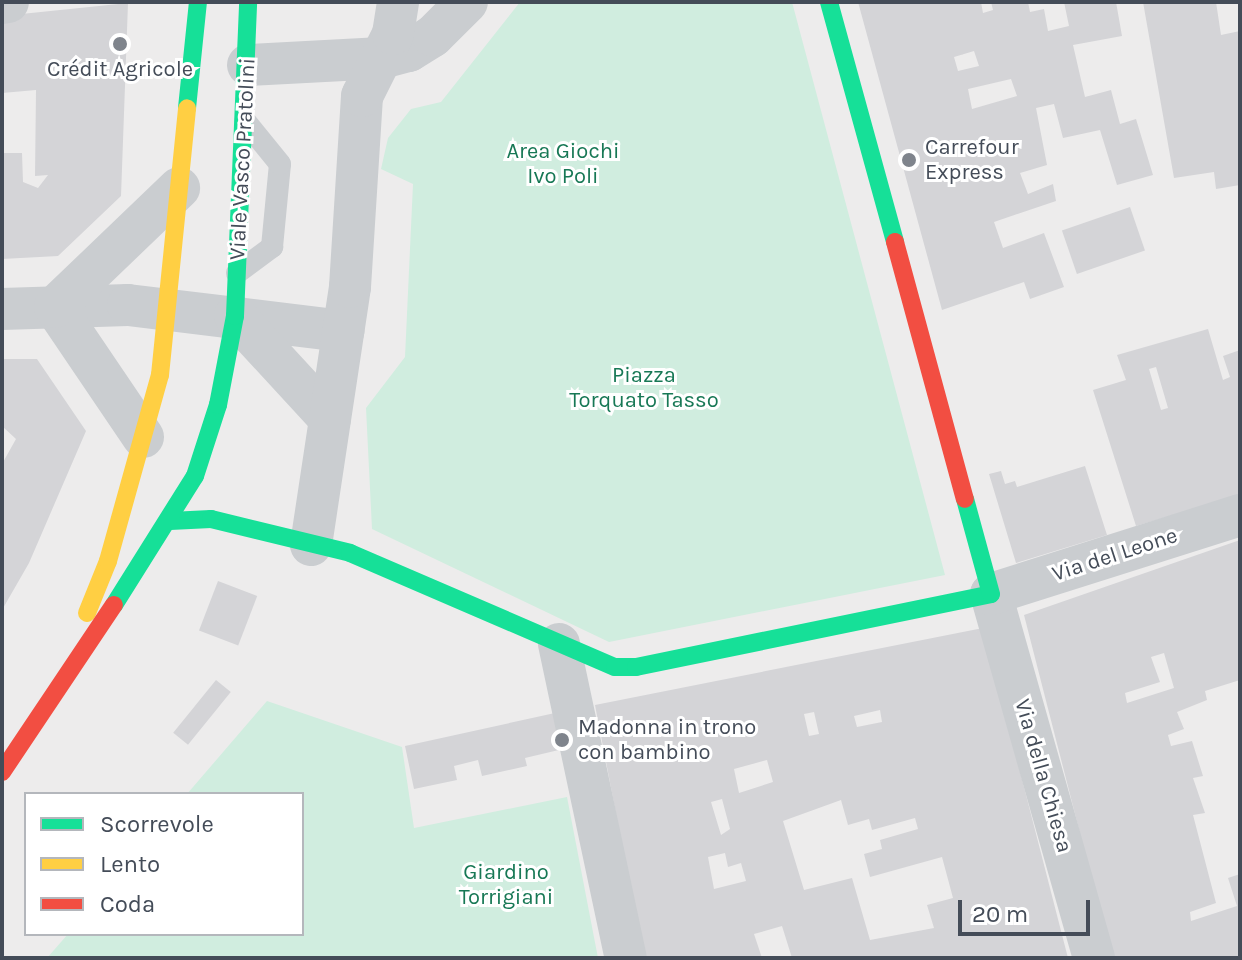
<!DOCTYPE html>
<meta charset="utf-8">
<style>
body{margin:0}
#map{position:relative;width:1242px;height:960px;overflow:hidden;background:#edecec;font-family:Karla,sans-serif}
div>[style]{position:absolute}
.green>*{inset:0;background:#d0eddf}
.building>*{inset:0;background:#d4d4d7;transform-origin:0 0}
.lane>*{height:22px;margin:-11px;padding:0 11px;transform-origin:11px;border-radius:11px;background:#cacdd0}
.street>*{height:42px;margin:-21px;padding:0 21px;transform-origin:21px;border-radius:21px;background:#cacdd0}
.fast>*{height:18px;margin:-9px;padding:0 9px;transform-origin:9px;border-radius:9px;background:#16e098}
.slow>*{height:18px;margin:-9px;padding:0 9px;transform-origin:9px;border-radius:9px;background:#ffcf43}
.jam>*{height:18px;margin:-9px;padding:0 9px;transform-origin:9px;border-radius:9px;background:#f24e42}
.dots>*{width:22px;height:22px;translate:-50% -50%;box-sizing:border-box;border:4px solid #fff;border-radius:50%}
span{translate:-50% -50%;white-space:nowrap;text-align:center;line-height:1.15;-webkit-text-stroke:6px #fff;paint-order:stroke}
.poi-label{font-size:22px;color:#444c58}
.left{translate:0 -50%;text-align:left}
.park-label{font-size:22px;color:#177855}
.street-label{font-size:22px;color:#444c58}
.frame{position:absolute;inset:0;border:4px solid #444c58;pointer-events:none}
.legend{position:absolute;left:24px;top:792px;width:280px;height:144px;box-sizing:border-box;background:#fff;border:2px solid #b4b7bc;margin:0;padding:10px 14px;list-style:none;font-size:24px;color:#444c58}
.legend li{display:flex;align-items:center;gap:16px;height:40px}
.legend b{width:40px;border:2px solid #b4b7bc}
.scale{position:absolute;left:958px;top:900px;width:132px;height:36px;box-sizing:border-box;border:4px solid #444c58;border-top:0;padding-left:10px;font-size:24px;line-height:28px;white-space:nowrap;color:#444c58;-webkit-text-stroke:6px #fff;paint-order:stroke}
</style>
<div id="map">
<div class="green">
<i style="clip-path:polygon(520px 2px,792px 2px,945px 575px,609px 642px,372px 529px,366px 408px,405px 357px,413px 184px,381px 169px,388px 138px,411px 109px,441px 102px)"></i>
<i style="clip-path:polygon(267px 701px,402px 747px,414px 828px,567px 797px,598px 958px,47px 958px,68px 934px,302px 934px,302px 794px,187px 794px)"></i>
</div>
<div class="building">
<i style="clip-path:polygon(evenodd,858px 2px,981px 2px,983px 13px,993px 10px,991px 2px,1028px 2px,1030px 12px,1044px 9px,1048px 31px,1069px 26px,1064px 2px,1116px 2px,1122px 36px,1073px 45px,1085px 97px,1111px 90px,1120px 124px,1136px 119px,1153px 175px,1117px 185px,1100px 130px,1063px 138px,1054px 104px,1036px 108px,1047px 165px,1020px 173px,1028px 194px,1053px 184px,1056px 201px,994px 222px,1003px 248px,1044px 233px,1064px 287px,1030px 299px,1024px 282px,942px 310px,858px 2px,974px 51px,979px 66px,958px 71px,954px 57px,974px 51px,858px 2px,1011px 79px,1017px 96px,972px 109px,968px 89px,1011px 79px)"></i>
<i style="clip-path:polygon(1143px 2px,1216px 2px,1221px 35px,1240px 31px,1240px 185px,1216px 189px,1214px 172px,1174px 178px)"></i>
<i style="clip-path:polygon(128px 3px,121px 196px,58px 256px,2px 259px,2px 153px,22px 153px,23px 182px,38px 188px,48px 175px,35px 176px,36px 90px,2px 93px,2px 16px)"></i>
<i style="left:1130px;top:207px;width:46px;height:72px;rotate:71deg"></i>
<i style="clip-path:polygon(evenodd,1208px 329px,1223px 380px,1230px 377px,1223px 356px,1240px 350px,1240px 495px,1136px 526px,1093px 390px,1126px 380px,1117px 355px,1208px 329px,1156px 367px,1168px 408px,1161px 410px,1149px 369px,1156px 367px)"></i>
<i style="clip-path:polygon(2px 359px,37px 359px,86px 431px,29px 563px,2px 610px,2px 464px,16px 439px,2px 426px)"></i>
<i style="clip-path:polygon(1085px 466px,1107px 535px,1016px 563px,989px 474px,1001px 471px,1005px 484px,1015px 481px,1017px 487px)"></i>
<i style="clip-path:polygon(evenodd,1240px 540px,1240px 680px,1205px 691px,1207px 700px,1177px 712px,1184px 729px,1168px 735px,1171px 746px,1192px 741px,1203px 776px,1193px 778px,1205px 813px,1193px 815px,1216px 903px,1190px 912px,1191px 921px,1237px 906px,1228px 878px,1240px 874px,1240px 958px,1112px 958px,1024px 615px,1240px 540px,1164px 653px,1174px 688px,1127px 703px,1125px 693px,1160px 682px,1151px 657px,1164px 653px)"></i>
<i style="left:218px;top:581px;width:42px;height:53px;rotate:21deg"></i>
<i style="clip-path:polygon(evenodd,983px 628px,1068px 958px,792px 958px,782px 926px,754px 934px,762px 958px,644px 958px,595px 705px,983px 628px,880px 710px,882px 722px,857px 727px,854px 716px,880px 710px,983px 628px,814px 712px,819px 734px,809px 736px,804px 714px,814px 712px,983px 628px,767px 760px,773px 782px,739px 793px,734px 769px,767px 760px,983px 628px,722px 799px,730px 829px,721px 835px,711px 802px,722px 799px,983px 628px,841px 800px,848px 825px,869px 819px,872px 830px,915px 818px,918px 829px,880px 840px,882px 849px,864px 854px,870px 877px,942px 857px,953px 898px,927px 905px,934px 928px,870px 940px,852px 878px,804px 890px,783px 821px,841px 800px,983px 628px,725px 853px,728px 867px,741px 863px,746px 881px,714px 889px,708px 857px,725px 853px)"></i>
<i style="left:216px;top:680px;width:19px;height:68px;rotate:39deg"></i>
<i style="clip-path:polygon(555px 713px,563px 749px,525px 758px,527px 766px,482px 776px,478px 760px,454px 766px,457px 780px,414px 789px,405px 746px)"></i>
</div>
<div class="lane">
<i style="left:237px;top:273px;width:44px;rotate:-36.6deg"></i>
<i style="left:272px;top:247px;width:83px;rotate:-84.5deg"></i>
<i style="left:280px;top:164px;width:55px;rotate:-129.1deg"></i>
</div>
<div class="street">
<i style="left:2px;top:3px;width:6px;rotate:-9deg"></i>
<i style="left:248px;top:65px;width:134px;rotate:-3deg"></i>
<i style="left:382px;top:58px;width:28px;rotate:-15deg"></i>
<i style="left:409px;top:51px;width:28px;rotate:-32deg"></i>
<i style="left:433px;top:36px;width:48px;rotate:-45deg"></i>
<i style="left:2px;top:309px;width:126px;rotate:-1.8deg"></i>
<i style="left:128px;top:305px;width:217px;rotate:6.9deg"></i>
<i style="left:235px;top:316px;width:140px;rotate:47.3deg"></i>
<i style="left:143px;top:437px;width:157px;rotate:-124.1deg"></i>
<i style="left:55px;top:307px;width:172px;rotate:-43.8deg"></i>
<i style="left:311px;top:545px;width:261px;rotate:-81.4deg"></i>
<i style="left:350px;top:287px;width:191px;rotate:-86.4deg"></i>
<i style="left:362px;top:96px;width:69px;rotate:-63.4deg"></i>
<i style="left:393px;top:34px;width:32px;rotate:-81deg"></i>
<i style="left:559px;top:644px;width:321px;rotate:78deg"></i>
<i style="left:1094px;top:958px;width:378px;rotate:-105.8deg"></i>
<i style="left:991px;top:594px;width:261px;rotate:-17.6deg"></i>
</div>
<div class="fast">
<i style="left:829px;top:2px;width:249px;rotate:74.6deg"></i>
<i style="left:187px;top:108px;width:107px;rotate:-84.1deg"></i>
<i style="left:170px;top:521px;width:41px;rotate:-2.8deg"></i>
<i style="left:211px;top:519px;width:143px;rotate:13.7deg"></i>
<i style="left:350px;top:553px;width:288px;rotate:23.3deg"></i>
<i style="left:615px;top:667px;width:21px"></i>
<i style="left:636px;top:667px;width:362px;rotate:-11.6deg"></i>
<i style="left:991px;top:594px;width:98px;rotate:-105.3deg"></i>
<i style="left:114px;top:605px;width:152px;rotate:-57.9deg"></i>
<i style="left:195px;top:476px;width:75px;rotate:-72.1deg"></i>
<i style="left:218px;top:405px;width:91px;rotate:-79.2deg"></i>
<i style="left:235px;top:316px;width:314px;rotate:-87.6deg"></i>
</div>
<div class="slow">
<i style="left:87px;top:613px;width:56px;rotate:-68deg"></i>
<i style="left:108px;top:561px;width:193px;rotate:-74.4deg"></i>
<i style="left:160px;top:375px;width:268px;rotate:-84.2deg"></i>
</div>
<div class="jam">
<i style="left:895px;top:242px;width:266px;rotate:74.8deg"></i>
<i style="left:2px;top:772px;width:201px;rotate:-56.2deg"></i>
</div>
<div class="dots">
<i style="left:120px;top:44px;background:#7f848c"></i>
<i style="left:909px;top:160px;background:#7f848c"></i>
<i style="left:562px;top:740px;background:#7f848c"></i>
</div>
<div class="poi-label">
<span style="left:120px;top:70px">Crédit Agricole</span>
<span class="left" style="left:925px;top:160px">Carrefour<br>Express</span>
<span class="left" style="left:578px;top:740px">Madonna in trono<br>con bambino</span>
</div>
<div class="park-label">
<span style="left:563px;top:164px">Area Giochi<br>Ivo Poli</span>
<span style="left:644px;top:388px">Piazza<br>Torquato Tasso</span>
<span style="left:506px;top:885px">Giardino<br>Torrigiani</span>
</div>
<div class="street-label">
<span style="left:243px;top:159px;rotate:-87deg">Viale Vasco Pratolini</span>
<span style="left:1115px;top:555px;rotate:-18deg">Via del Leone</span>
<span style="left:1043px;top:776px;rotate:74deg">Via della Chiesa</span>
</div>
<div class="frame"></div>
<ul class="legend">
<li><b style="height:10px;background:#16e098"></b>Scorrevole</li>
<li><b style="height:10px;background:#ffcf43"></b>Lento</li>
<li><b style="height:10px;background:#f24e42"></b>Coda</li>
</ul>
<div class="scale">20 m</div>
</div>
